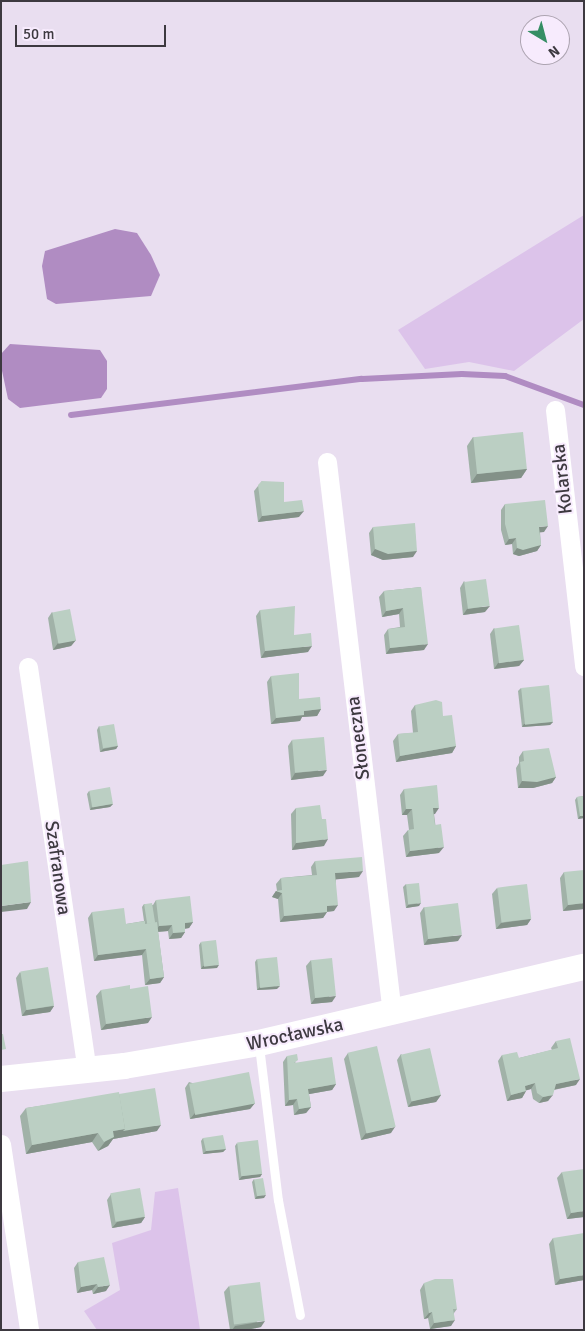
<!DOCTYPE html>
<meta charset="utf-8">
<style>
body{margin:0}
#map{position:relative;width:585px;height:1331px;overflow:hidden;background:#e9def0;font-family:Signika,sans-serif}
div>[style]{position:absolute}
.green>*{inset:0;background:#dcc3ea}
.water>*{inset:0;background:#b08cc2}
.stream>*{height:6px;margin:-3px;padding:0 3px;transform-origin:3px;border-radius:3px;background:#b08cc2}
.lane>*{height:9px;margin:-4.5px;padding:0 4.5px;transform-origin:4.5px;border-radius:4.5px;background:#fff}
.street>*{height:19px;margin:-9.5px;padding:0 9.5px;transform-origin:9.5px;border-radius:9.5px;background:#fff}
.secondary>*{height:26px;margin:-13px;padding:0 13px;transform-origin:13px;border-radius:13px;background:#fff}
.wall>*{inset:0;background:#a1b2a8}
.shaded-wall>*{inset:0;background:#839188}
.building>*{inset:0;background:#bbcfc3;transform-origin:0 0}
span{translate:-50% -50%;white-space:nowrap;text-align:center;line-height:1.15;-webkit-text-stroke:4px #f7ebfd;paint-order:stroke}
.street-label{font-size:19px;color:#3d3940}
.frame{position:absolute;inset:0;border:2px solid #3d3940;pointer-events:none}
.north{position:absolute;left:520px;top:15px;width:50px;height:50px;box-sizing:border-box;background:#f7ebfd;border:1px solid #ada4b1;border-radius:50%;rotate:143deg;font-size:14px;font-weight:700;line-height:20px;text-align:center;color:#3d3940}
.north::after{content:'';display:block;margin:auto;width:18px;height:22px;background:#358e64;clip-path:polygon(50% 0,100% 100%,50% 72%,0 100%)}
.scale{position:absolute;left:15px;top:25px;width:151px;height:22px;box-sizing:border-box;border:2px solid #3d3940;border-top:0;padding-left:6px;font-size:15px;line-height:18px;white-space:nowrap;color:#3d3940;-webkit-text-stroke:4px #f7ebfd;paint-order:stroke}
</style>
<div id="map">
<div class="green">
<i style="clip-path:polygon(584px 215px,584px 319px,514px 371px,469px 362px,425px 369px,398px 330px)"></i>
<i style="clip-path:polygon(178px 1188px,200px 1330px,97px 1330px,84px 1311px,120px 1290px,112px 1243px,151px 1230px,155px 1192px)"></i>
</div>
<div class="water">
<i style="clip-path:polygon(115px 229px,137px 233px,151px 255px,160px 275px,151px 296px,56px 304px,47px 299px,42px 266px,45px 251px)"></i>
<i style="clip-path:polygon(10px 344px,100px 350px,107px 361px,107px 389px,101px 398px,20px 408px,8px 399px,1px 366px,1px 354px)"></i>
</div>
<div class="stream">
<i style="left:71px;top:415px;width:293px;rotate:-7.1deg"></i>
<i style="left:362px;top:379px;width:100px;rotate:-2.9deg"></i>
<i style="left:462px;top:374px;width:43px;rotate:2.7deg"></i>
<i style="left:505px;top:376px;width:84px;rotate:20.2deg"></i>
</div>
<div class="lane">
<i style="left:259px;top:1046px;width:155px;rotate:83deg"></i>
<i style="left:278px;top:1200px;width:117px;rotate:79.2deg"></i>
</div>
<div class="street">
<i style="left:555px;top:410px;width:258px;rotate:83.5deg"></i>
<i style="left:327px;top:462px;width:556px;rotate:83.28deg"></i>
<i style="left:28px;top:667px;width:406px;rotate:81.7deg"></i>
<i style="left:1px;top:1144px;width:188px;rotate:81.4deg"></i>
</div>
<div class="secondary">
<i style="left:1px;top:1079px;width:124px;rotate:-6deg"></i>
<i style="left:124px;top:1066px;width:137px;rotate:-9.7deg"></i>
<i style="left:259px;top:1043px;width:334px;rotate:-13.2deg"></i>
</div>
<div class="wall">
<i style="clip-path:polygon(473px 437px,527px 469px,521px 478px,471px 483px,467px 446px)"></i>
<i style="clip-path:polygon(262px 481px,284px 502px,299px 517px,258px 522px,254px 491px)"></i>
<i style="clip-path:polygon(505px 504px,544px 532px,540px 532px,541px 545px,537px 551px,519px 556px,513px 554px,512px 544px,505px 545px,501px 530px,501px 510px)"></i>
<i style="clip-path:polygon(373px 527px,413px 557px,383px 560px,371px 555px,369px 533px)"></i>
<i style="clip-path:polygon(464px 581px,485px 612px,463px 615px,460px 588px)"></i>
<i style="clip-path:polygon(421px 587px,424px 650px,386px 654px,384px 635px,388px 629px,400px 627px,399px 614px,382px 617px,379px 597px,384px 591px)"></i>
<i style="clip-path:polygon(260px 610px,294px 635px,308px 652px,261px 658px,256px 616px)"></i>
<i style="clip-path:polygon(52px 612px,76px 640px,71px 646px,53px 650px,48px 618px)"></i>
<i style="clip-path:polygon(494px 628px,524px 660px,519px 666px,494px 669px,490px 634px)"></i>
<i style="clip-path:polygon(271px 676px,299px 699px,321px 709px,317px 716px,302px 717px,300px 721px,271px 724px,267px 682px)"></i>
<i style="clip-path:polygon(521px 688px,553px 722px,550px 725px,522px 727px,518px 691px)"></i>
<i style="clip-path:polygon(415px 705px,443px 716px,456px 746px,452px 753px,396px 762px,393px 741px,398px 734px,413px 733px,411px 711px)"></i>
<i style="clip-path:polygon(99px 726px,118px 746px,116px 749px,100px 752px,97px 730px)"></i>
<i style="clip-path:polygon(292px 740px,323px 776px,291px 780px,288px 746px)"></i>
<i style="clip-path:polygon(523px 751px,556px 777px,552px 783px,533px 788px,518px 788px,516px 768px,519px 763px,519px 757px)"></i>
<i style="clip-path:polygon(404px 789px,435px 814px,434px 814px,439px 853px,406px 857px,403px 836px,408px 830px,409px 830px,407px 815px,402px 815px,400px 795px)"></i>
<i style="clip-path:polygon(89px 791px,113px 804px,110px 807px,90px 810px,87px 794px)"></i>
<i style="clip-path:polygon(584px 796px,584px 818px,578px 819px,575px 800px,577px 797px)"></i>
<i style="clip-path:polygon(296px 808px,322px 819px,324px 846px,292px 850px,291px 814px)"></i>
<i style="clip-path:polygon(315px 861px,359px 877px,336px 879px,334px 911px,327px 912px,323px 918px,280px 922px,278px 899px,272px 897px,276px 891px,277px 891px,276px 884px,281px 878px,312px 875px,311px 867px)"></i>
<i style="clip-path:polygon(564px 872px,584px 909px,563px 911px,560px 878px)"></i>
<i style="clip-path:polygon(406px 884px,419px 906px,406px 908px,403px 887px)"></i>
<i style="clip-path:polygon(497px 888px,531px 919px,527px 925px,496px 929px,492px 894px)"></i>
<i style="clip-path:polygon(156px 900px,193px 922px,189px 928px,185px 929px,185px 932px,181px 938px,169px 939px,168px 931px,158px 932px,164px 977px,160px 983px,145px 985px,142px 955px,94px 961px,88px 918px,92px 912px,126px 924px,144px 921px,142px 907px,144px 904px,153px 905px)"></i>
<i style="clip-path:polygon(424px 907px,458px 941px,424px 945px,420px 913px)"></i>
<i style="clip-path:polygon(201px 942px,217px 968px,201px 969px,199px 945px)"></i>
<i style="clip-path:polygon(257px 959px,277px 989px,257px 990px,255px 962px)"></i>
<i style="clip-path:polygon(311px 960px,332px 1002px,311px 1004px,306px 966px)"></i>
<i style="clip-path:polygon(20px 972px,54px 1006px,50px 1012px,22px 1016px,16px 978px)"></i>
<i style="clip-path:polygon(130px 989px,148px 1023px,101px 1030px,96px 996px,101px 990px)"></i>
<i style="clip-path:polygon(556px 1041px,576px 1085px,554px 1090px,548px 1101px,539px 1103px,533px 1099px,531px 1089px,526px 1090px,526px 1091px,522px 1098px,507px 1101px,498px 1061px,502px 1055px,519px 1058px,552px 1050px,551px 1048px)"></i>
<i style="clip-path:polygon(348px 1053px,391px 1133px,361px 1140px,344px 1059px)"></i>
<i style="clip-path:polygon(401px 1054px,441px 1095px,436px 1102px,408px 1107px,397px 1060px)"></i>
<i style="clip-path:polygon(287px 1056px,296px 1063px,336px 1084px,332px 1090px,309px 1094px,311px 1107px,306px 1113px,294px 1115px,293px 1105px,285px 1106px,283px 1062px)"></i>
<i style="clip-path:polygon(189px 1082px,255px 1103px,250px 1109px,190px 1119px,185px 1088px)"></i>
<i style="clip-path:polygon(119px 1094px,157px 1131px,113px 1139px,108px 1146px,98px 1151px,92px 1142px,26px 1154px,20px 1116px,26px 1108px)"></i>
<i style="clip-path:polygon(203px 1138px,226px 1149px,223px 1152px,203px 1154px,201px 1141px)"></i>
<i style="clip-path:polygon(237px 1143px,262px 1174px,260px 1177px,239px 1180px,235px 1146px)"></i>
<i style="clip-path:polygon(562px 1172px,584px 1217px,567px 1219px,557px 1178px)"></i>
<i style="clip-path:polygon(254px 1179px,264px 1198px,255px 1199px,252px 1182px)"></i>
<i style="clip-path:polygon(111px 1194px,145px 1217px,141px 1223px,112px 1228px,107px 1200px)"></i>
<i style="clip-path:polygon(553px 1238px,584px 1280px,555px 1285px,549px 1244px)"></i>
<i style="clip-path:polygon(78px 1262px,106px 1291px,93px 1294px,92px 1290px,77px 1293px,74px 1268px)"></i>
<i style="clip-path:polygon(424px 1283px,457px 1309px,454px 1313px,451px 1326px,430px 1329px,428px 1318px,424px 1319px,420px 1290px)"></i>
<i style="clip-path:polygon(229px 1286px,261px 1327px,246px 1330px,230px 1330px,224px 1292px)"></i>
</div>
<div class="shaded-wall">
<i style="clip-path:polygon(527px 469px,521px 478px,471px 483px,477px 474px)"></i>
<i style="clip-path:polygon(304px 511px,299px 517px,258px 522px,262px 516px)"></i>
<i style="clip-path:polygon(548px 526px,544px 532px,535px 533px,539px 527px)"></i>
<i style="clip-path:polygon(516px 538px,512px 544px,505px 545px,509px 539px)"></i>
<i style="clip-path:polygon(541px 545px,537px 551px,519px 556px,513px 554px,517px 548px)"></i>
<i style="clip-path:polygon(375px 549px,417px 551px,413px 557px,383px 560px,371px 555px)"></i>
<i style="clip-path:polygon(490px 606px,485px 612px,463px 615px,467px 609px)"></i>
<i style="clip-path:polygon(403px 608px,399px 614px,382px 617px,386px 611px)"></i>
<i style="clip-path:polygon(76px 640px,71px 646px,53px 650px,58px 643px)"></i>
<i style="clip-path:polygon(428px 644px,424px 650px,386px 654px,390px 648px)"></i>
<i style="clip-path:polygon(312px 646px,308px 652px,261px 658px,265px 651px)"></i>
<i style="clip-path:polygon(524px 660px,519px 666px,494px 669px,498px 663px)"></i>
<i style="clip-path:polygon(321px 709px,317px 716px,302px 717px,300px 721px,271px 724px,276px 718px,304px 711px)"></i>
<i style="clip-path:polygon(553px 722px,550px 725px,522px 727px,524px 724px)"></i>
<i style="clip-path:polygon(118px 746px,116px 749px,100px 752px,103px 749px)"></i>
<i style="clip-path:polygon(456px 746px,452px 753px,396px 762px,400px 756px)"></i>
<i style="clip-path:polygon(327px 770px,323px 776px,291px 780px,295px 773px)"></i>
<i style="clip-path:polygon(556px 777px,552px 783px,533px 788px,518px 788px,522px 781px)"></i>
<i style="clip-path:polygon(113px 804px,110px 807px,90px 810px,92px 807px)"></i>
<i style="clip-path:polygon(433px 808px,439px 808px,435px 814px,429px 815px)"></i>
<i style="clip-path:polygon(406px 809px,412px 809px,407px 815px,402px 815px)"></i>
<i style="clip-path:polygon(580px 816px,584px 816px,584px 818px,578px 819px)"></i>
<i style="clip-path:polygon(328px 839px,324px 846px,292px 850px,296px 843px)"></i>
<i style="clip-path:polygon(444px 847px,439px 853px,406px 857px,410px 851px)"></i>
<i style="clip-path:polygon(363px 871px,359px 877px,331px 880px,335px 873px)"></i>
<i style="clip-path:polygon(276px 891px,282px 893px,278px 899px,272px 897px)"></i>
<i style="clip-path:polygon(31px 902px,27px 909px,1px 912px,1px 906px)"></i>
<i style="clip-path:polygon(421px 903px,419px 906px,406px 908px,408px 905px)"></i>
<i style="clip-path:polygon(584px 903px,584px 909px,563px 911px,568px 905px)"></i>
<i style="clip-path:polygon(338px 905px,334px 911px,323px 912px,327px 906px)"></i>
<i style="clip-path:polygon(327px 912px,323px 918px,280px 922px,284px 916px)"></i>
<i style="clip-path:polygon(531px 919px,527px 925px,496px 929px,501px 923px)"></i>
<i style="clip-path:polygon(193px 922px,189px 928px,180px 929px,185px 923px)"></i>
<i style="clip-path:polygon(172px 925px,168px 931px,155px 932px,159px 926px)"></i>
<i style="clip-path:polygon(185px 932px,181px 938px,169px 939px,173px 933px)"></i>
<i style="clip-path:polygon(462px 935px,458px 941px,424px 945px,428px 939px)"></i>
<i style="clip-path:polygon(146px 949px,142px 955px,94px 961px,98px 955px)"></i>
<i style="clip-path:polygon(219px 965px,217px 968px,201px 969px,203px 966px)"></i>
<i style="clip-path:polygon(164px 977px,160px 983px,145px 985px,150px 979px)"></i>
<i style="clip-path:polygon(280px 986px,277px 989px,257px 990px,260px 987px)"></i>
<i style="clip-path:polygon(336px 996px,332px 1002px,311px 1004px,315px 998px)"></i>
<i style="clip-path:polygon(54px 1006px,50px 1012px,22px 1016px,26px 1010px)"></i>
<i style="clip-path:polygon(152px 1017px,148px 1023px,101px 1030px,106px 1024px)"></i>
<i style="clip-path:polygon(580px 1079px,576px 1085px,552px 1090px,556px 1084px)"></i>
<i style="clip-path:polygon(535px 1083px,531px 1089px,521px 1092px,525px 1086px)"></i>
<i style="clip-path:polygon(336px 1084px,332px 1090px,304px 1095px,308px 1089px)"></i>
<i style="clip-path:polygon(526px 1091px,522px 1098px,507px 1101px,511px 1095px)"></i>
<i style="clip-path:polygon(441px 1095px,436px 1102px,408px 1107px,412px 1101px)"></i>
<i style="clip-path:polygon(553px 1095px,548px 1101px,539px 1103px,543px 1097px)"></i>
<i style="clip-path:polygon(297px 1099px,293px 1105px,285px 1106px,289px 1100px)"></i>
<i style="clip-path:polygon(255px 1103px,250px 1109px,190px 1119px,195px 1113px)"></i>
<i style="clip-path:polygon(311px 1107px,306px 1113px,294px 1115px,299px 1109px)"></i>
<i style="clip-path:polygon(161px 1125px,157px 1131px,113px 1139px,108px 1146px,98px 1151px,113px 1131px,125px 1129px)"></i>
<i style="clip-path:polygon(395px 1127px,391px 1133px,361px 1140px,366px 1133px)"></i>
<i style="clip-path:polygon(98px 1133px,92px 1142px,26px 1154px,32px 1145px)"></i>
<i style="clip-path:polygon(226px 1149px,223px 1152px,203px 1154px,206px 1151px)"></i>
<i style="clip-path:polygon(262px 1174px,260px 1177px,239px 1180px,242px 1176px)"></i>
<i style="clip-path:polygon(266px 1195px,264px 1198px,255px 1199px,257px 1196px)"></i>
<i style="clip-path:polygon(584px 1211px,584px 1217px,567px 1219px,571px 1213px)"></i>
<i style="clip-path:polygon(145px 1217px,141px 1223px,112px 1228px,117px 1222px)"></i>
<i style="clip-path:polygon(584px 1275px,584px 1280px,555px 1285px,560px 1279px)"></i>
<i style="clip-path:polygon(97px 1284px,92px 1290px,77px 1293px,81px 1287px)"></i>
<i style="clip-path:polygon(110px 1285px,106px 1291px,93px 1294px,98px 1287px)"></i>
<i style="clip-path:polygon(432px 1312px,428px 1318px,424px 1319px,429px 1313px)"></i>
<i style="clip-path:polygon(455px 1320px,451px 1326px,430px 1329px,434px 1323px)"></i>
<i style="clip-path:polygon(265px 1321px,261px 1327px,246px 1330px,232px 1330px,235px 1326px)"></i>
</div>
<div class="building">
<i style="left:523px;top:432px;width:37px;height:50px;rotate:84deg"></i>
<i style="clip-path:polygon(262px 481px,284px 482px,284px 502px,302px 500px,304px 511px,262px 516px,258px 485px)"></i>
<i style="clip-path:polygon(545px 500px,548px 526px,539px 527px,541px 545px,523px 550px,517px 548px,516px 538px,509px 539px,505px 524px,505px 504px)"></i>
<i style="clip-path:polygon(415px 523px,417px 551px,388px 554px,375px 549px,373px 527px)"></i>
<i style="left:486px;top:579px;width:27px;height:22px;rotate:82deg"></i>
<i style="clip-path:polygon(421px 587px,428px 644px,390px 648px,388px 629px,405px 627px,403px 608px,386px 611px,384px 591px)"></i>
<i style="clip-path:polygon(295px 606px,294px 635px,311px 633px,312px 646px,265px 651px,260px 610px)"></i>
<i style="left:70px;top:609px;width:32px;height:18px;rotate:79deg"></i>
<i style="left:519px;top:625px;width:35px;height:25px;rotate:82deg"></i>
<i style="clip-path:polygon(299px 673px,299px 699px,320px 697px,321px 709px,304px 711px,304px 715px,276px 718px,271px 676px)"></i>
<i style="left:549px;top:685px;width:37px;height:28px;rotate:84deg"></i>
<i style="clip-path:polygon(436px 700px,442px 702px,443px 716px,452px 715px,456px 746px,400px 756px,398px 734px,418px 732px,415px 705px)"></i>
<i style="left:114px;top:724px;width:22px;height:15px;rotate:80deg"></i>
<i style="left:324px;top:737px;width:33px;height:32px;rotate:85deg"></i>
<i style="clip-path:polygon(549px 748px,556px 777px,537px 782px,522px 781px,520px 762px,524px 761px,523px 751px)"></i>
<i style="clip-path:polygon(437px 785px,439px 808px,433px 808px,434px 817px,435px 825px,441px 824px,444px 847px,410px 851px,408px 830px,414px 829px,412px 809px,406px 809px,404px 789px)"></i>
<i style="left:110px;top:787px;width:17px;height:21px;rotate:80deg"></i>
<i style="clip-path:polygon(584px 796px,584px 816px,580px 816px,577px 797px)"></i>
<i style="clip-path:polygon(320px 805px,322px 819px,326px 819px,328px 839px,296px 843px,296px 808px)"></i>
<i style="clip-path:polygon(362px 857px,363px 871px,335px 873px,338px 905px,327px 906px,327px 912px,284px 916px,282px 893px,276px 891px,282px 890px,281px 878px,317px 875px,315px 861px)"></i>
<i style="clip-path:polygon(28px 861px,31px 902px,1px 906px,1px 865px)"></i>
<i style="clip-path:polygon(584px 870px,584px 903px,568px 905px,564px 872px)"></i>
<i style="left:419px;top:883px;width:20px;height:13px;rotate:84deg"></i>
<i style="left:527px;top:884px;width:35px;height:30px;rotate:83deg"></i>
<i style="clip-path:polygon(190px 896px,193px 922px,185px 923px,185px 932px,173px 933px,172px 925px,159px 926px,156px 900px)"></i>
<i style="left:152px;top:903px;width:20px;height:8px;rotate:81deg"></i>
<i style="left:458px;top:903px;width:32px;height:34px;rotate:83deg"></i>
<i style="clip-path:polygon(124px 908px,126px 924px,145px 921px,145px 924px,157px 922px,164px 977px,150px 979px,146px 949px,98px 955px,92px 912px)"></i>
<i style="left:216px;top:940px;width:25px;height:15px;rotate:83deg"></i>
<i style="left:277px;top:957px;width:29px;height:20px;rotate:84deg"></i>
<i style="left:332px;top:958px;width:38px;height:21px;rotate:84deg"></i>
<i style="left:48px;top:967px;width:39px;height:28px;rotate:81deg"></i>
<i style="clip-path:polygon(130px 985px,130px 989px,148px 986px,152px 1017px,106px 1024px,101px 990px)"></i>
<i style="clip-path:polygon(1px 1034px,3px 1034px,6px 1049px,1px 1050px)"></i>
<i style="clip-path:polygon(570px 1038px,580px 1079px,556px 1084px,553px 1095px,543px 1097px,537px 1093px,535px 1083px,525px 1086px,526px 1091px,511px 1095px,502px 1055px,517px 1052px,519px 1058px,558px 1048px,556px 1041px)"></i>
<i style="left:377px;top:1046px;width:83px;height:30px;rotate:77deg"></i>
<i style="left:430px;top:1048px;width:48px;height:30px;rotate:77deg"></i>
<i style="clip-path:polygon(297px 1054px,298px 1060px,294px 1063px,332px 1057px,336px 1084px,308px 1089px,311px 1107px,299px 1109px,297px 1099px,289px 1100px,287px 1056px)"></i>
<i style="left:249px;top:1072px;width:32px;height:61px;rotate:79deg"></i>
<i style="clip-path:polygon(155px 1088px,161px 1125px,123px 1131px,125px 1129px,119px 1094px)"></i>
<i style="clip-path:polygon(119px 1092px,125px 1129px,113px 1131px,114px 1137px,104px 1142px,98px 1133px,32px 1145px,26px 1108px)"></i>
<i style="clip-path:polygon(223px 1135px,226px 1149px,206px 1151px,203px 1138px)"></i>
<i style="left:258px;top:1140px;width:34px;height:21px;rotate:83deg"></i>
<i style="clip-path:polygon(584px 1169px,584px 1211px,571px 1213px,562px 1172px)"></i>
<i style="left:263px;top:1178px;width:17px;height:9px;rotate:80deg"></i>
<i style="left:140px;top:1188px;width:29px;height:30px;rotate:80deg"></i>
<i style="clip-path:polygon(584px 1233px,584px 1275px,560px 1279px,553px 1238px)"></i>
<i style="clip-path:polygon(104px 1257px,110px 1285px,98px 1287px,97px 1284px,81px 1287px,78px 1262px)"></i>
<i style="clip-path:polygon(435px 1279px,453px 1279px,457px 1309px,453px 1309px,455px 1320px,434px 1323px,432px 1312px,429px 1313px,424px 1283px)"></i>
<i style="left:260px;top:1282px;width:39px;height:31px;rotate:83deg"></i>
</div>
<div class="street-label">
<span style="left:563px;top:479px;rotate:-96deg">Kolarska</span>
<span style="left:359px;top:738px;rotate:-97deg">Słoneczna</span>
<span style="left:57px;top:868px;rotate:82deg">Szafranowa</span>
<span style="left:295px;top:1035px;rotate:-12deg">Wrocławska</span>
</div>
<div class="frame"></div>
<div class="north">N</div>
<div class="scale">50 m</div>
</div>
